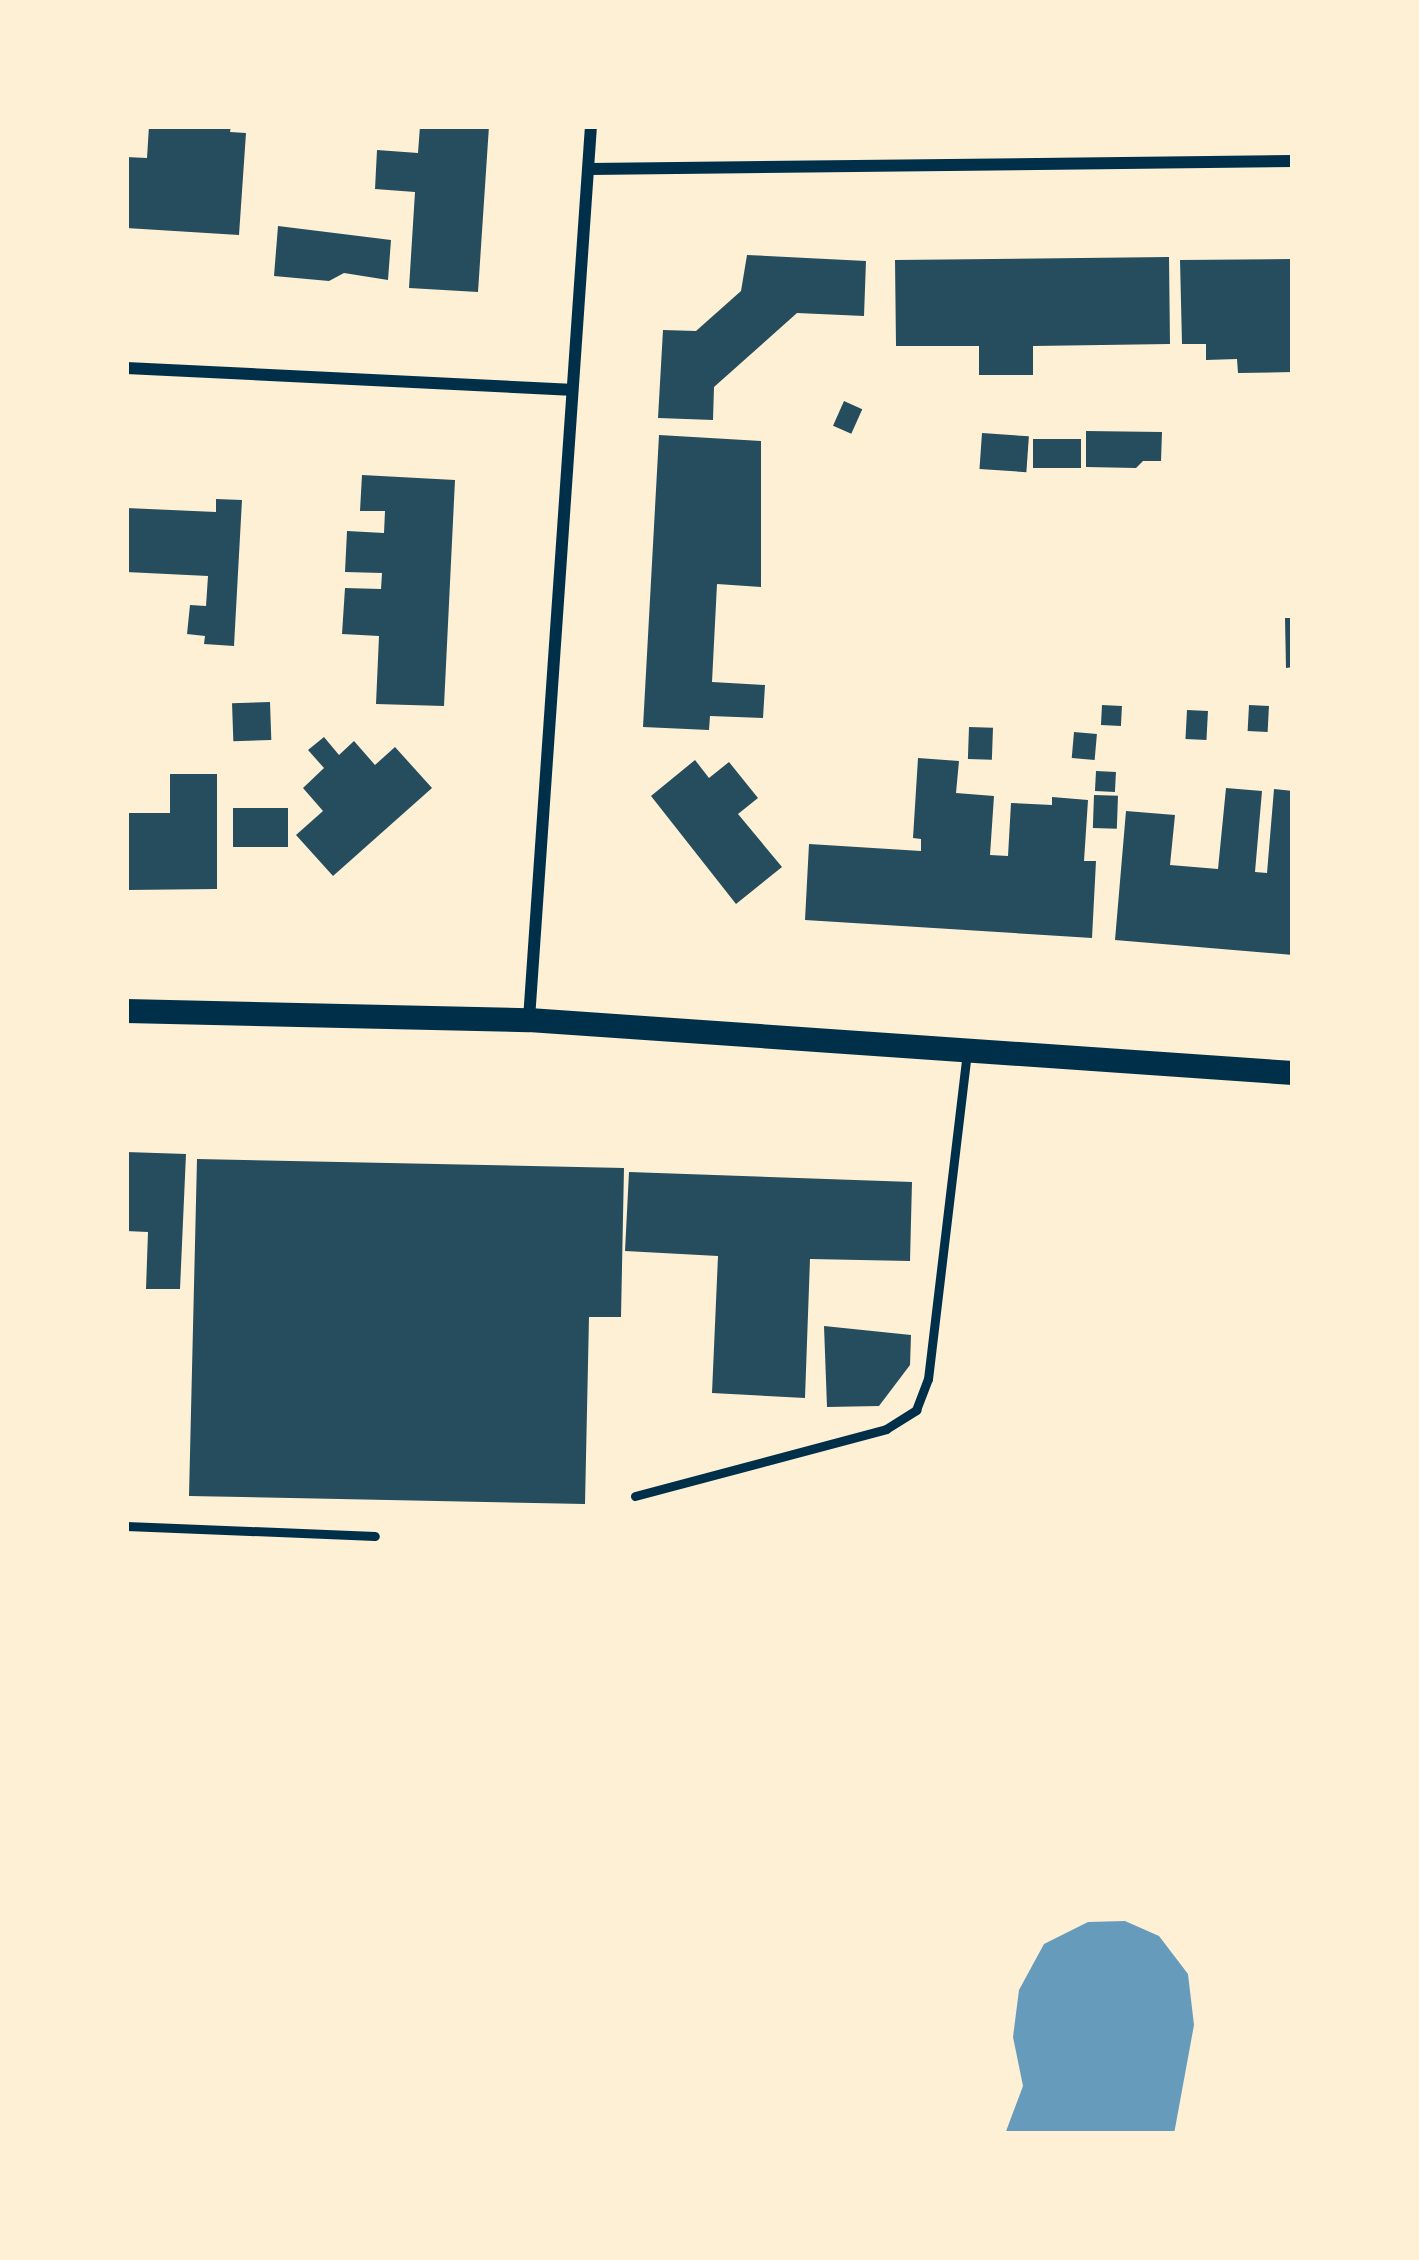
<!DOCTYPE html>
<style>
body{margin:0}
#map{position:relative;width:1419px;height:2260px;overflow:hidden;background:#fdf0d5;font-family:Raleway,sans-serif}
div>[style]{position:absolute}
.water>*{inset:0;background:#669bbc}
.building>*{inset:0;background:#264d5e;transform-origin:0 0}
.service>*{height:9px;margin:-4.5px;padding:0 4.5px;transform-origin:4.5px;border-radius:4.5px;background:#003049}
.minor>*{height:12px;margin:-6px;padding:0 6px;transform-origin:6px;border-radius:6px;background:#003049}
.secondary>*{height:24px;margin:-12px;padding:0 12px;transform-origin:12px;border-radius:12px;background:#003049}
span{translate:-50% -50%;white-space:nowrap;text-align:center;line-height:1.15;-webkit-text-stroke:9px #fdf0d5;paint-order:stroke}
.frame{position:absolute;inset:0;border:129px solid #fdf0d5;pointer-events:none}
</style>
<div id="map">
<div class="water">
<i style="clip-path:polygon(1125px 1921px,1159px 1936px,1188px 1974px,1194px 2025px,1174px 2134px,1005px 2134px,1023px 2086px,1013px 2037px,1019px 1990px,1044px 1944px,1088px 1922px)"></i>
</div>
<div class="building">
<i style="clip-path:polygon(149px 126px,231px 126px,230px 132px,246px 133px,239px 235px,126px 228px,126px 157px,147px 158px)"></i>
<i style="clip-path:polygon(420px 126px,489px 126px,478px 292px,409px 288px,415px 192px,375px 189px,377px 150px,418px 153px)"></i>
<i style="clip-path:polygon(278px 226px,391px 240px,388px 280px,344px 273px,329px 281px,274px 276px)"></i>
<i style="clip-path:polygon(747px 255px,866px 261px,864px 316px,797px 313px,714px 387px,713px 420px,658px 418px,663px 330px,696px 331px,741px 291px)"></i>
<i style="clip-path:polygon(1169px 257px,1170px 344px,1033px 346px,1033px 375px,979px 375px,979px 346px,896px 346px,895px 260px)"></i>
<i style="clip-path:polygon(1293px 259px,1293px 372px,1238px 373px,1237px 359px,1206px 360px,1206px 344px,1182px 344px,1180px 260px)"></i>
<i style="left:844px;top:401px;width:20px;height:27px;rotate:24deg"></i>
<i style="clip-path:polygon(1086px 431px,1162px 432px,1161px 461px,1143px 461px,1136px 468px,1086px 467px)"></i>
<i style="left:982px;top:433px;width:47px;height:36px;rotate:4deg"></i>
<i style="clip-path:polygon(659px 435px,761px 441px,761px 587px,717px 584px,712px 682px,765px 685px,763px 718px,710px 716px,709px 730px,643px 727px)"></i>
<i style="left:1081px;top:439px;width:29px;height:48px;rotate:90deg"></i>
<i style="clip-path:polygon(362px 475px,455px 480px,444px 706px,376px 704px,379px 636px,342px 634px,345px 588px,381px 589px,382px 573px,345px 572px,347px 531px,384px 533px,385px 511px,360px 511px)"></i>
<i style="clip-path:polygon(216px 499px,242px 500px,234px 646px,204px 644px,205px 636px,187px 634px,190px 605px,206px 606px,208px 576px,126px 572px,126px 508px,216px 512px)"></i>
<i style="clip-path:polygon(1285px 618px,1293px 618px,1293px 667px,1286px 668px)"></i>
<i style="left:270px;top:702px;width:38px;height:38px;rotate:88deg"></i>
<i style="left:1102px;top:705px;width:20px;height:20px;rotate:3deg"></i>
<i style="left:1249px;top:705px;width:20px;height:26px;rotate:3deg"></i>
<i style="left:1187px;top:710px;width:21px;height:29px;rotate:3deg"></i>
<i style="left:969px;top:727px;width:24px;height:32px;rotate:2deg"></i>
<i style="left:1074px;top:732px;width:23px;height:26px;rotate:5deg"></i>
<i style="clip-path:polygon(324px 737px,339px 755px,354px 741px,375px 765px,395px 747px,432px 788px,333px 876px,296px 835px,323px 811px,303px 788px,324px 768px,308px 750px)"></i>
<i style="clip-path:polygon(918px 758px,959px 761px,956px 793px,994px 796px,990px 855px,1008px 856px,1011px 803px,1052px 805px,1052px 797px,1088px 800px,1084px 861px,1096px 861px,1092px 938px,805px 920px,809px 844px,921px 851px,921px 839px,913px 838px)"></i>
<i style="clip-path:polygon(695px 760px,709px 778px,729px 762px,758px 798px,738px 814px,782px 867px,736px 904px,651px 796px)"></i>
<i style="left:1096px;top:771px;width:20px;height:20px;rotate:3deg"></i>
<i style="clip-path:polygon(170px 774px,217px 774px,217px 889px,126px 890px,126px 813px,170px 813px)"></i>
<i style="clip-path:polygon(1226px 788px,1262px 791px,1255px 872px,1267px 873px,1274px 789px,1293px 791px,1293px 955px,1115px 940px,1126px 811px,1175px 815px,1170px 865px,1218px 869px)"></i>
<i style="left:1094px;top:795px;width:24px;height:33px;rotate:2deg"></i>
<i style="left:288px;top:808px;width:39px;height:55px;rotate:90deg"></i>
<i style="clip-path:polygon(126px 1152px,186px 1154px,180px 1289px,146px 1289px,148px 1232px,126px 1231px)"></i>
<i style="clip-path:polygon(197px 1159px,624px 1168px,621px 1317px,589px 1317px,585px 1504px,189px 1496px)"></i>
<i style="clip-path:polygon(629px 1172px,912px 1182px,910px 1261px,810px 1259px,805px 1398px,712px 1393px,718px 1256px,625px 1251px)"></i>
<i style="clip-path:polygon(824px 1326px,911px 1335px,910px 1365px,879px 1406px,827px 1407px)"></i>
</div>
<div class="service">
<i style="left:635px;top:1496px;width:260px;rotate:-14.9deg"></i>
<i style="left:886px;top:1429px;width:36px;rotate:-32deg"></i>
<i style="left:916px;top:1410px;width:33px;rotate:-69deg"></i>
<i style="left:928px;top:1379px;width:329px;rotate:-83.2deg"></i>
<i style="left:126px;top:1526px;width:249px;rotate:2.3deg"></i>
</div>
<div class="minor">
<i style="left:589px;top:169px;width:704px;rotate:-0.65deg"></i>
<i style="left:126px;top:368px;width:444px;rotate:2.8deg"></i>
<i style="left:529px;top:1019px;width:895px;rotate:-86.03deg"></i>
</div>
<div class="secondary">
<i style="left:126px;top:1011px;width:403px;rotate:1.3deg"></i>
<i style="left:529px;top:1020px;width:766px;rotate:3.97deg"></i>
</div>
<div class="frame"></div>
</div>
